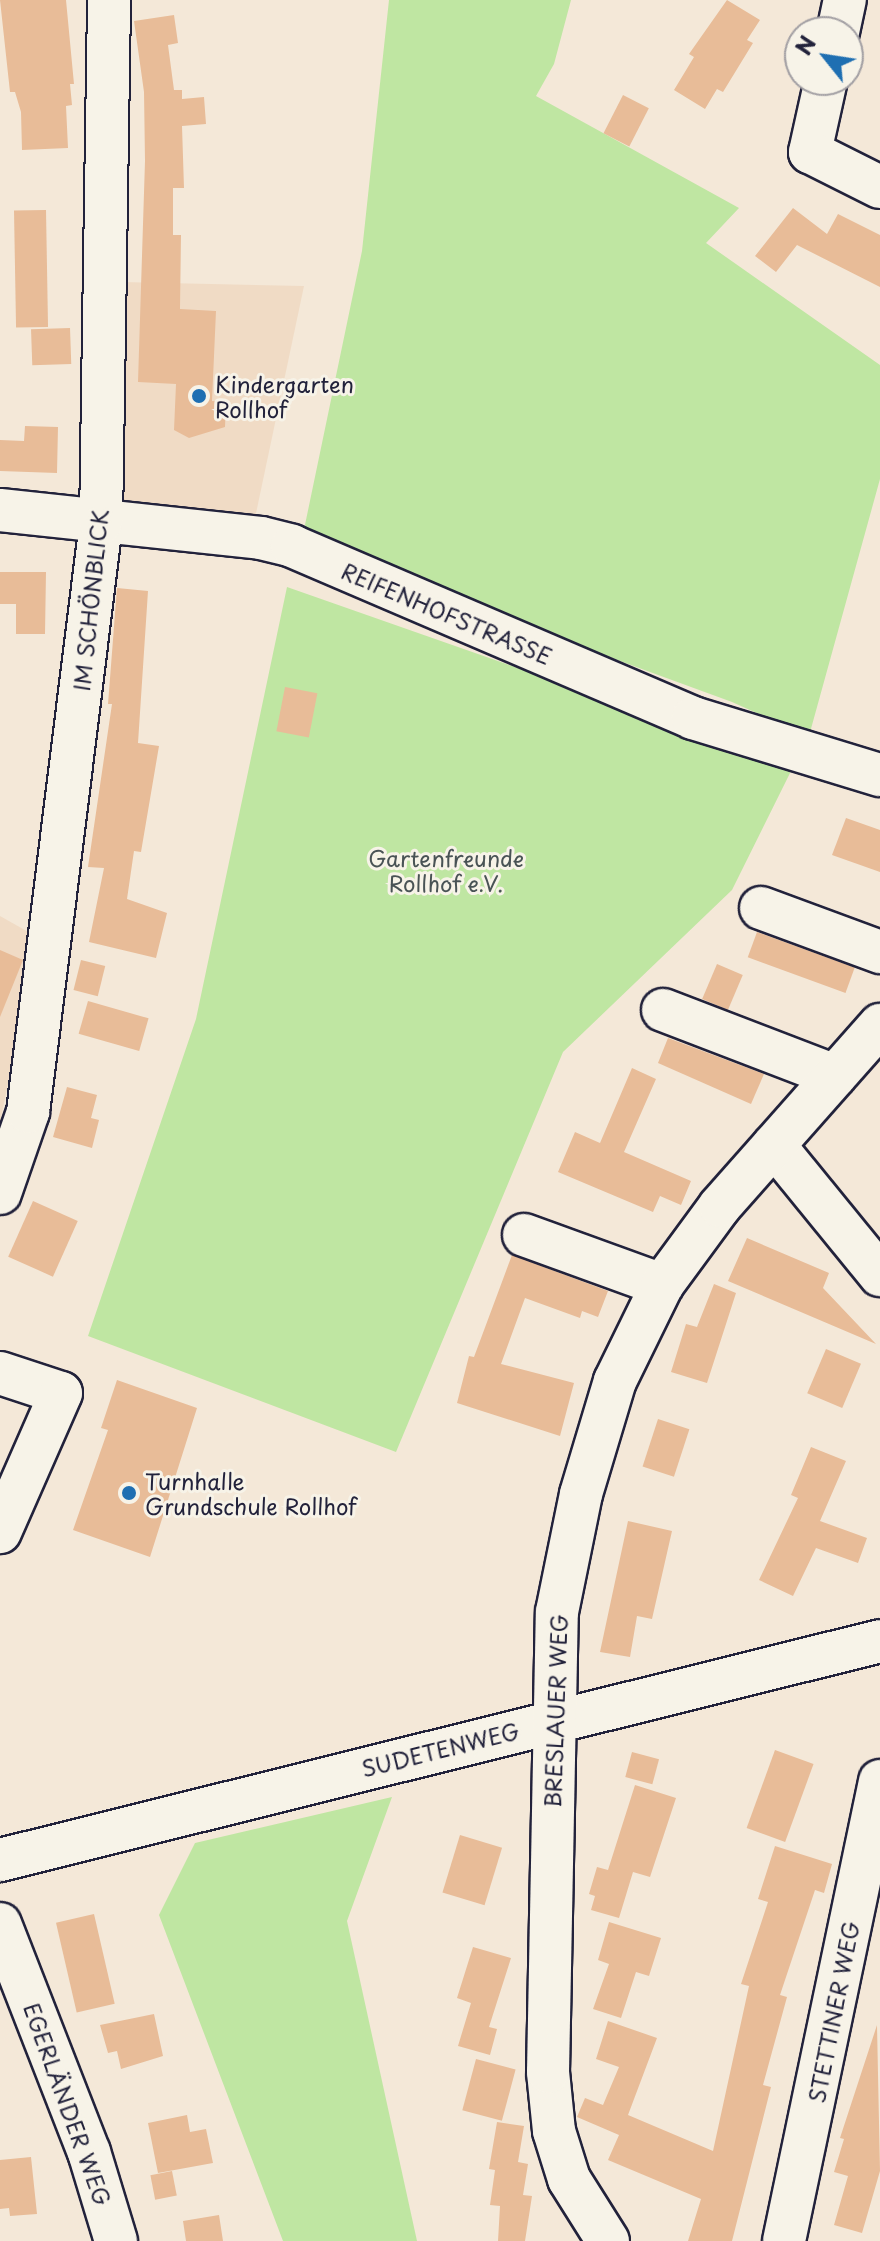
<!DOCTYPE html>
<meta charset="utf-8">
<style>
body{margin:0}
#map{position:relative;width:880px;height:2241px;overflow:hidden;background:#f4e8d8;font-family:"Playpen Sans",sans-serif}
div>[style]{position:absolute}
.built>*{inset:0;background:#f0dbc5}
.green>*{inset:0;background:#bfe6a2}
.building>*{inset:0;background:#e8bc98;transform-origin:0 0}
.roads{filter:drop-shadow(2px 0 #22223b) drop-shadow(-2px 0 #22223b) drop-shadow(0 2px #22223b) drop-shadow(0 -2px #22223b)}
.minor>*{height:42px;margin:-21px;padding:0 21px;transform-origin:21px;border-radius:21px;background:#f7f3e8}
.dots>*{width:22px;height:22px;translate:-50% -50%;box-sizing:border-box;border:4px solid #f7f3e8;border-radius:50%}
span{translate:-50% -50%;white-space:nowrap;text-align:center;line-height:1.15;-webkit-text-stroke:6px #f7f3e8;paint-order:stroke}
.poi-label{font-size:22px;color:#22223b}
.left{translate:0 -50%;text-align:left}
.street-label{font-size:22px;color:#22223b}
.park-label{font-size:22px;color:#495355}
.north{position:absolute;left:784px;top:16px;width:80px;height:80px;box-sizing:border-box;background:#f7f3e8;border:2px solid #a29fa3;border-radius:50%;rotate:300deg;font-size:22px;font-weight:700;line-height:32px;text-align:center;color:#22223b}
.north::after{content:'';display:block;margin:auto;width:28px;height:36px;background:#1f6fb2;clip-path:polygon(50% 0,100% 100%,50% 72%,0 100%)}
</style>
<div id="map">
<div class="built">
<i style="clip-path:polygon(121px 282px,304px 286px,255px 518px,112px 506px)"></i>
<i style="clip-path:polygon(0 916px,39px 938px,0 1122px)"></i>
</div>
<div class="green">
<i style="clip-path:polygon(389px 0,571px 0,554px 64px,536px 96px,739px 208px,706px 243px,880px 365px,880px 479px,809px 736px,732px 702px,301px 544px,362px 251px)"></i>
<i style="clip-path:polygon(287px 587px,794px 765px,732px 890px,563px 1052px,396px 1452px,88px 1336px,196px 1019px)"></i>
<i style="clip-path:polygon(392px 1797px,347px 1921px,417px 2241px,283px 2241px,159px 1915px,195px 1843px)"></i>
</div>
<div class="building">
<i style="clip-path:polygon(0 0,66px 0,74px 84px,70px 84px,72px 105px,66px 106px,68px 148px,22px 150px,21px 112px,15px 92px,10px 92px)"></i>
<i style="clip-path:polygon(727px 0,760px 20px,747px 40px,753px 43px,723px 92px,717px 89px,705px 109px,674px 90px,694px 57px,689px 54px)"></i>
<i style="clip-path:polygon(174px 15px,178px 43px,168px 45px,174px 90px,182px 90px,182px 99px,204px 97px,206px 124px,182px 126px,184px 188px,173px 188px,173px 235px,181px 235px,180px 309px,216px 311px,212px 401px,226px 402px,225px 427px,189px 438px,174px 430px,176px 384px,138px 382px,145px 161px,144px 92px,134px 21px)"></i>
<i style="left:623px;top:95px;width:29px;height:43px;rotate:27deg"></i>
<i style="clip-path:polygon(793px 208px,827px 234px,838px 214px,880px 235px,880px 287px,797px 245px,776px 272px,755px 256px)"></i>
<i style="left:46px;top:210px;width:117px;height:32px;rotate:89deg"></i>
<i style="left:70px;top:328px;width:36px;height:39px;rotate:88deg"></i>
<i style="clip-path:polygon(25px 426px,58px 427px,57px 473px,0 471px,0 440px,24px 441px)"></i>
<i style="clip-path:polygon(0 572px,46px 572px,45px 634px,16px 634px,16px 604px,0 604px)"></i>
<i style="clip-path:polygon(117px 588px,148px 591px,138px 743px,159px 746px,141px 852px,134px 851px,127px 899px,167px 913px,156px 958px,89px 942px,104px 868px,88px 867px,112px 704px,108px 704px)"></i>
<i style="left:285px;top:687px;width:33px;height:45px;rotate:11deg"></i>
<i style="clip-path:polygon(846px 818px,880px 830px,880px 872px,832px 855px)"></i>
<i style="left:757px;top:932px;width:104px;height:27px;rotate:20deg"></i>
<i style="clip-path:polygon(0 950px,23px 960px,0 1017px)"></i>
<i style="left:81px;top:960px;width:25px;height:31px;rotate:14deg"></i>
<i style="left:717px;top:964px;width:28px;height:38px;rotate:23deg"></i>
<i style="left:88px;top:1001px;width:63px;height:34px;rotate:16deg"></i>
<i style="clip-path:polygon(668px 1038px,764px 1074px,751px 1104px,658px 1063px)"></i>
<i style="clip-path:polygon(632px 1068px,656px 1079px,624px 1152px,691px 1181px,681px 1205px,660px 1196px,653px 1212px,558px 1172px,575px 1132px,600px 1143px)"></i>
<i style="clip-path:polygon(67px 1087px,97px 1095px,91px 1118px,99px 1120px,92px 1148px,53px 1137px)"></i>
<i style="left:33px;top:1201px;width:49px;height:61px;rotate:24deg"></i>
<i style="clip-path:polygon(747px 1238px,829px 1273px,823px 1288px,876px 1344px,728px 1281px)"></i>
<i style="clip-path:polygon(512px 1255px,608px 1291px,598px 1317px,582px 1311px,580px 1318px,525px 1298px,501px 1364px,574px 1383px,560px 1436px,457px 1403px,469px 1356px,474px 1357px)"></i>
<i style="clip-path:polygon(714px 1284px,736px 1293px,707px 1383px,671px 1372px,686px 1324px,697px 1327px)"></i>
<i style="left:826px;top:1349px;width:38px;height:48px;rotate:23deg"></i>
<i style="clip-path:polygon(117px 1380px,197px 1408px,150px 1557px,73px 1530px,108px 1430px,101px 1428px)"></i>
<i style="left:658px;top:1419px;width:33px;height:50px;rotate:18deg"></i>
<i style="clip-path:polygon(811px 1447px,846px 1461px,820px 1521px,867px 1538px,858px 1563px,816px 1548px,793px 1596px,759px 1580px,798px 1498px,791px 1495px)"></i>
<i style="clip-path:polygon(628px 1521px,672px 1531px,652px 1619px,637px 1616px,630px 1657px,600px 1652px)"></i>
<i style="left:775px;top:1750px;width:41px;height:83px;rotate:20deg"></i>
<i style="left:632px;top:1752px;width:28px;height:26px;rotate:15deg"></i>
<i style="clip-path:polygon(635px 1785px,676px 1798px,650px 1877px,633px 1872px,619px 1918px,591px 1910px,595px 1896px,589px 1894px,597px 1867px,608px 1870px)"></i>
<i style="left:460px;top:1835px;width:44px;height:60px;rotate:17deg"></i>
<i style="clip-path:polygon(775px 1846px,832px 1864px,824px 1893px,815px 1890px,780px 1995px,787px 1997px,763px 2085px,771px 2087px,732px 2241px,688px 2241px,701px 2199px,608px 2160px,619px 2135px,577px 2117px,585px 2098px,603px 2105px,619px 2067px,596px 2059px,608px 2021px,657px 2038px,628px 2115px,713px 2151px,749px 1986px,741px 1984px,768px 1902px,758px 1899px)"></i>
<i style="left:94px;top:1914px;width:92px;height:39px;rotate:77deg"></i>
<i style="clip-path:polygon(609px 1922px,661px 1938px,649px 1976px,636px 1972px,621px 2018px,593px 2009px,609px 1964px,598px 1960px)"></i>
<i style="clip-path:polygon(473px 1947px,511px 1958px,489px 2027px,497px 2029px,490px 2055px,458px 2046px,471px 2003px,457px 1998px)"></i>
<i style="clip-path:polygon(154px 2014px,163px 2056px,121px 2069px,117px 2051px,108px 2053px,100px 2025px)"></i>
<i style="clip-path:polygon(877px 2025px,880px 2171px,862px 2233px,834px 2225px,848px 2176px,834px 2172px,844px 2139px,840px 2138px)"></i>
<i style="left:476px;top:2059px;width:41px;height:53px;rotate:15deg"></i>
<i style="clip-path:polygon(187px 2115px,190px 2132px,206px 2129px,213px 2163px,158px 2173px,148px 2123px)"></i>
<i style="clip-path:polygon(497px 2122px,524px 2126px,518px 2162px,528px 2164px,523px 2195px,532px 2196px,525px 2241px,498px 2241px,500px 2206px,490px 2205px,495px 2170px,489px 2169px)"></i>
<i style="clip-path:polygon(31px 2157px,37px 2214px,10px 2216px,9px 2208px,0 2209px,0 2160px)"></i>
<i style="left:172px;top:2171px;width:25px;height:22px;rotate:79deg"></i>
<i style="clip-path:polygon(219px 2215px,223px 2241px,186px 2241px,183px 2221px)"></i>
</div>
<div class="roads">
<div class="minor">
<i style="left:838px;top:32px;width:33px;rotate:-78deg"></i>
<i style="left:826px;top:80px;width:74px;rotate:102.5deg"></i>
<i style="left:810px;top:152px;width:78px;rotate:26.6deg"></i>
<i style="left:0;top:510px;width:262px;rotate:6.1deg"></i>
<i style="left:261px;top:538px;width:32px;rotate:14deg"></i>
<i style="left:292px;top:546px;width:436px;rotate:23.2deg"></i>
<i style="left:693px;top:718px;width:195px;rotate:17deg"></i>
<i style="left:761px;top:908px;width:127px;rotate:20.3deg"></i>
<i style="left:663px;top:1010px;width:184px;rotate:21deg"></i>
<i style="left:774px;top:1145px;width:168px;rotate:50.8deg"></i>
<i style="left:0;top:1193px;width:86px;rotate:-70.9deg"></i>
<i style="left:28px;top:1112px;width:594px;rotate:-82.93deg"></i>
<i style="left:101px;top:523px;width:523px;rotate:-89.12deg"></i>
<i style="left:524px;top:1235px;width:147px;rotate:19.9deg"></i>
<i style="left:0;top:1373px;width:64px;rotate:18.2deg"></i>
<i style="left:61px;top:1393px;width:152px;rotate:113.7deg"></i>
<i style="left:0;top:1860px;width:907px;rotate:-13.97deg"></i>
<i style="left:0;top:1924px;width:245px;rotate:68.7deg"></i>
<i style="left:89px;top:2152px;width:93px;rotate:73.1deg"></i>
<i style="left:608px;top:2241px;width:73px;rotate:-122.2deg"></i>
<i style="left:569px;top:2179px;width:50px;rotate:-107.4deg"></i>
<i style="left:554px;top:2131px;width:59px;rotate:-95.8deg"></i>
<i style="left:548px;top:2072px;width:460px;rotate:-88.9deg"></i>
<i style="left:557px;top:1612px;width:120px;rotate:-78.5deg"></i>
<i style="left:581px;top:1494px;width:118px;rotate:-73.3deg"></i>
<i style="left:615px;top:1381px;width:107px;rotate:-63.9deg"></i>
<i style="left:662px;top:1285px;width:98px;rotate:-53.7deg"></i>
<i style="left:720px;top:1206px;width:242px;rotate:-48.5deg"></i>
<i style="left:784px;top:2241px;width:470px;rotate:-78.2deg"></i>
</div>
</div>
<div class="dots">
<i style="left:199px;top:396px;background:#1f6fb2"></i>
<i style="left:129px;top:1493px;background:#1f6fb2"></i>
</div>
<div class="poi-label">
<span class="left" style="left:215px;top:396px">Kindergarten<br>Rollhof</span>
<span class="left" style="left:145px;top:1493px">Turnhalle<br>Grundschule Rollhof</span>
</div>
<div class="street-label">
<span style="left:90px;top:600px;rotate:-84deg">IM SCHÖNBLICK</span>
<span style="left:447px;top:613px;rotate:23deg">REIFENHOFSTRASSE</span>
<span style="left:555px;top:1711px;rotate:-88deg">BRESLAUER WEG</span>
<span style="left:440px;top:1749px;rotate:-14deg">SUDETENWEG</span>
<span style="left:833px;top:2012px;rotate:-79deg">STETTINER WEG</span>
<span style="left:68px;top:2104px;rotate:70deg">EGERLÄNDER WEG</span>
</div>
<div class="park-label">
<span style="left:446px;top:870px">Gartenfreunde<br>Rollhof e.V.</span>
</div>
<div class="north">N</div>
</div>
